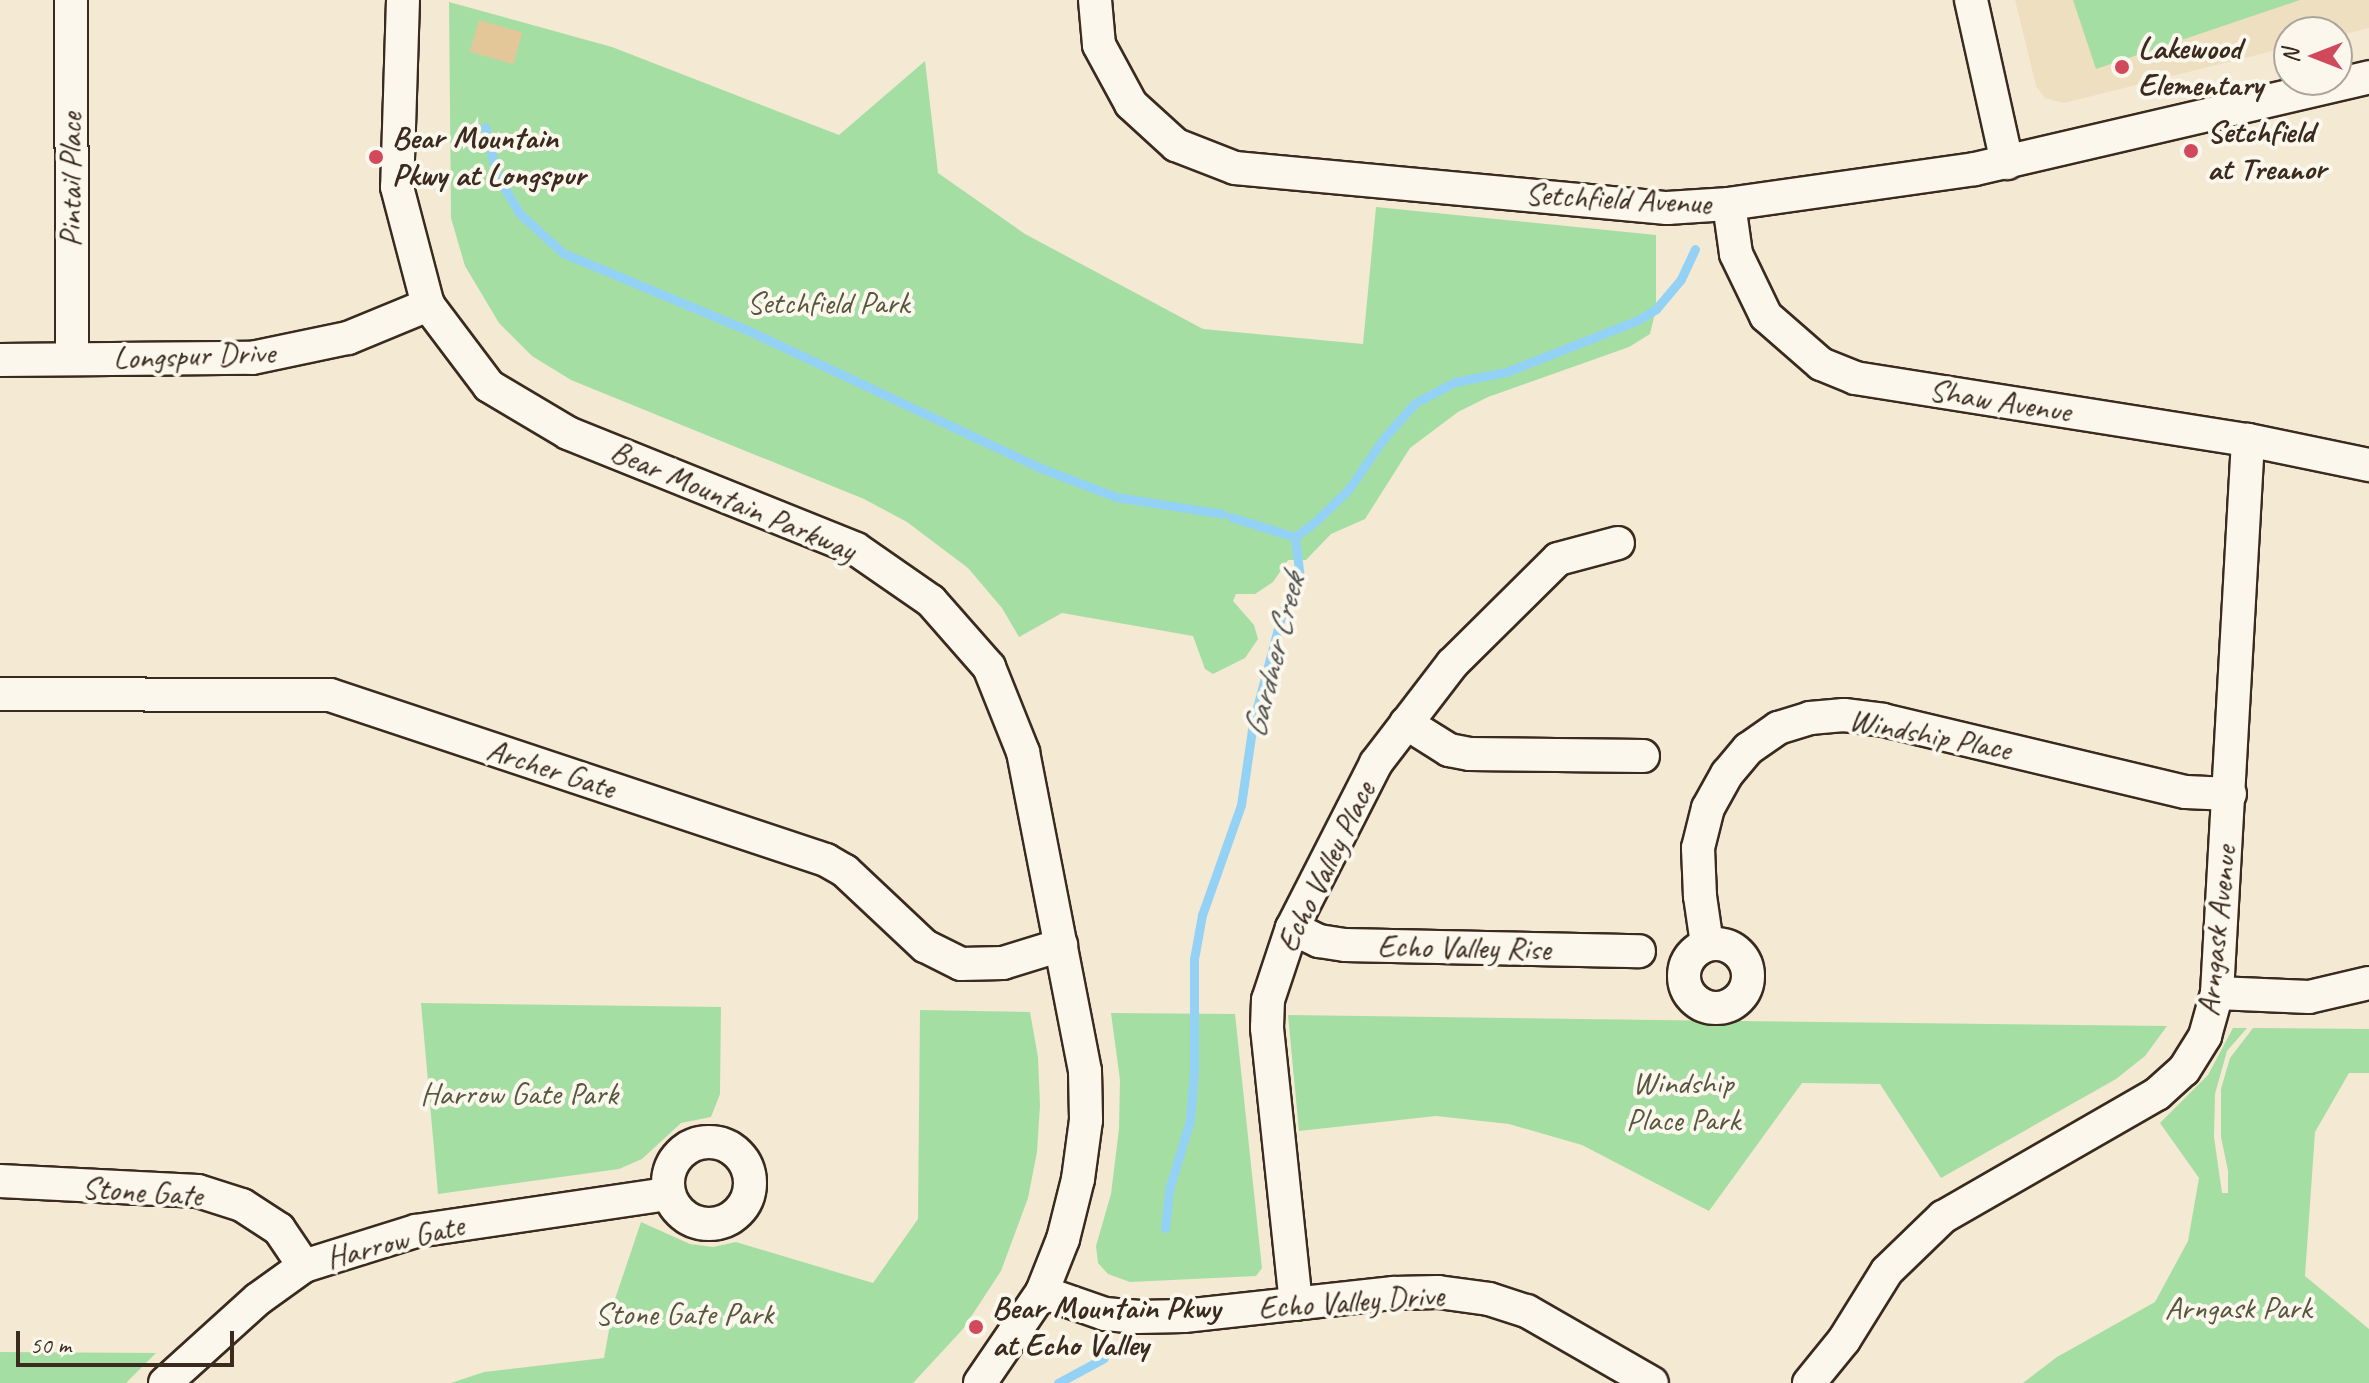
<!DOCTYPE html>
<style>
body{margin:0}
#map{position:relative;width:2369px;height:1383px;overflow:hidden;background:#f4e9d3;font-family:Caveat,sans-serif}
div>[style]{position:absolute}
.built>*{inset:0;background:#efdfc1}
.green>*{inset:0;background:#a5dea3}
.stream>*{height:9px;margin:-4.5px;padding:0 4.5px;transform-origin:4.5px;border-radius:4.5px;background:#94d2f5}
.building>*{inset:0;background:#e3c798;transform-origin:0 0}
.roads{filter:drop-shadow(2px 0 #3b2a1e) drop-shadow(-2px 0 #3b2a1e) drop-shadow(0 2px #3b2a1e) drop-shadow(0 -2px #3b2a1e)}
.minor>*{height:32px;margin:-16px;padding:0 16px;transform-origin:16px;border-radius:16px;background:#fbf7ec}
.minor>.ring{margin:-16px;padding:0;box-sizing:content-box;background:none;border:32px solid #fbf7ec;border-radius:50%}
.dots>*{width:22px;height:22px;translate:-50% -50%;box-sizing:border-box;border:4px solid #fbf7ec;border-radius:50%}
span{translate:-50% -50%;white-space:nowrap;text-align:center;line-height:1.15;-webkit-text-stroke:8px #fbf7ec;paint-order:stroke}
.poi-label{font-size:32px;color:#3b2a1e;font-weight:700}
.left{translate:0 -50%;text-align:left}
.street-label{font-size:32px;color:#3b2a1e}
.park-label{font-size:32px;color:#56573f}
.water-label{font-size:34px;color:#515454;font-style:italic}
.north{position:absolute;left:2273px;top:16px;width:80px;height:80px;box-sizing:border-box;background:#fbf7ec;border:2px solid #aea59a;border-radius:50%;rotate:270deg;font-size:22px;font-weight:700;line-height:32px;text-align:center;color:#3b2a1e}
.north::after{content:'';display:block;margin:auto;width:28px;height:36px;background:#d1495b;clip-path:polygon(50% 0,100% 100%,50% 72%,0 100%)}
.scale{position:absolute;left:16px;top:1331px;width:218px;height:36px;box-sizing:border-box;border:4px solid #3b2a1e;border-top:0;padding-left:10px;font-size:24px;line-height:28px;white-space:nowrap;color:#3b2a1e;-webkit-text-stroke:6px #fbf7ec;paint-order:stroke}
</style>
<div id="map">
<div class="built">
<i style="clip-path:polygon(2015px 0,2369px 0,2369px 28px,2337px 36px,2337px 32px,2289px 32px,2289px 47px,2064px 103px,2045px 98px,2036px 86px)"></i>
</div>
<div class="green">
<i style="clip-path:polygon(2073px 0,2300px 0,2096px 69px)"></i>
<i style="clip-path:polygon(449px 2px,612px 47px,839px 135px,925px 61px,938px 173px,1025px 234px,1203px 329px,1363px 344px,1376px 207px,1656px 235px,1656px 309px,1650px 334px,1629px 347px,1488px 397px,1458px 412px,1410px 448px,1365px 519px,1331px 534px,1306px 560px,1288px 560px,1273px 582px,1255px 594px,1236px 594px,1233px 601px,1254px 625px,1258px 639px,1245px 658px,1213px 674px,1205px 669px,1193px 636px,1062px 613px,1019px 637px,1002px 608px,968px 568px,907px 522px,864px 499px,571px 380px,532px 356px,499px 323px,465px 266px,451px 218px)"></i>
<i style="clip-path:polygon(421px 1003px,721px 1007px,720px 1094px,711px 1117px,681px 1123px,642px 1159px,619px 1169px,438px 1194px)"></i>
<i style="clip-path:polygon(920px 1010px,1030px 1012px,1038px 1057px,1040px 1105px,1037px 1152px,1028px 1198px,1001px 1271px,963px 1329px,913px 1383px,451px 1383px,484px 1372px,604px 1358px,614px 1302px,641px 1222px,690px 1244px,713px 1247px,736px 1242px,873px 1283px,918px 1219px)"></i>
<i style="clip-path:polygon(1111px 1013px,1235px 1014px,1262px 1268px,1256px 1276px,1130px 1282px,1108px 1274px,1098px 1263px,1096px 1246px,1111px 1194px,1119px 1129px,1120px 1080px)"></i>
<i style="clip-path:polygon(1288px 1015px,1657px 1020px,2167px 1026px,2145px 1056px,2116px 1079px,1941px 1178px,1880px 1084px,1802px 1083px,1709px 1211px,1582px 1145px,1509px 1124px,1436px 1116px,1299px 1131px)"></i>
<i style="clip-path:polygon(2233px 1028px,2247px 1028px,2227px 1051px,2215px 1094px,2214px 1137px,2222px 1193px,2228px 1193px,2228px 1171px,2221px 1137px,2221px 1089px,2230px 1058px,2253px 1028px,2369px 1029px,2369px 1073px,2349px 1073px,2315px 1132px,2305px 1276px,2369px 1329px,2369px 1383px,2023px 1383px,2057px 1357px,2155px 1302px,2188px 1241px,2199px 1178px,2160px 1123px,2208px 1075px)"></i>
<i style="clip-path:polygon(0 1352px,156px 1353px,126px 1383px,0 1383px)"></i>
</div>
<div class="stream">
<i style="left:485px;top:127px;width:50px;rotate:76.2deg"></i>
<i style="left:497px;top:176px;width:44px;rotate:58.8deg"></i>
<i style="left:520px;top:214px;width:58px;rotate:42.2deg"></i>
<i style="left:563px;top:253px;width:197px;rotate:22.7deg"></i>
<i style="left:745px;top:329px;width:324px;rotate:25.2deg"></i>
<i style="left:1038px;top:467px;width:84px;rotate:21deg"></i>
<i style="left:1116px;top:497px;width:108px;rotate:9deg"></i>
<i style="left:1231px;top:517px;width:67px;rotate:17.4deg"></i>
<i style="left:1165px;top:1228px;width:38px;rotate:-84deg"></i>
<i style="left:1169px;top:1190px;width:73px;rotate:-73.3deg"></i>
<i style="left:1190px;top:1120px;width:48px;rotate:-85.2deg"></i>
<i style="left:1194px;top:1072px;width:113px;rotate:-90deg"></i>
<i style="left:1194px;top:959px;width:45px;rotate:-79.7deg"></i>
<i style="left:1202px;top:915px;width:117px;rotate:-70.5deg"></i>
<i style="left:1241px;top:805px;width:83px;rotate:-81.7deg"></i>
<i style="left:1253px;top:723px;width:114px;rotate:-75.2deg"></i>
<i style="left:1282px;top:613px;width:39px;rotate:-63deg"></i>
<i style="left:1300px;top:578px;width:41px;rotate:-97deg"></i>
<i style="left:1295px;top:537px;width:25px;rotate:-37deg"></i>
<i style="left:1315px;top:522px;width:46px;rotate:-44.1deg"></i>
<i style="left:1348px;top:490px;width:63px;rotate:-55.3deg"></i>
<i style="left:1384px;top:438px;width:47px;rotate:-48.5deg"></i>
<i style="left:1415px;top:403px;width:45px;rotate:-27.7deg"></i>
<i style="left:1455px;top:382px;width:52px;rotate:-11.1deg"></i>
<i style="left:1506px;top:372px;width:142px;rotate:-21.5deg"></i>
<i style="left:1638px;top:320px;width:21px;rotate:-31deg"></i>
<i style="left:1656px;top:309px;width:39px;rotate:-50deg"></i>
<i style="left:1681px;top:279px;width:33px;rotate:-65deg"></i>
<i style="left:1058px;top:1383px;width:52px;rotate:-28.5deg"></i>
</div>
<div class="building">
<i style="left:479px;top:20px;width:45px;height:33px;rotate:16deg"></i>
</div>
<div class="roads">
<div class="minor">
<i style="left:71px;top:0;width:359px;rotate:89.8deg"></i>
<i style="left:403px;top:0;width:187px;rotate:91.8deg"></i>
<i style="left:397px;top:187px;width:122px;rotate:75.3deg"></i>
<i style="left:428px;top:305px;width:101px;rotate:53deg"></i>
<i style="left:489px;top:386px;width:92px;rotate:30.7deg"></i>
<i style="left:568px;top:433px;width:310px;rotate:21.9deg"></i>
<i style="left:856px;top:549px;width:91px;rotate:34.7deg"></i>
<i style="left:931px;top:601px;width:88px;rotate:48.7deg"></i>
<i style="left:989px;top:667px;width:92px;rotate:68.2deg"></i>
<i style="left:1023px;top:752px;width:325px;rotate:79deg"></i>
<i style="left:1085px;top:1071px;width:49px;rotate:88.8deg"></i>
<i style="left:1086px;top:1120px;width:60px;rotate:97.7deg"></i>
<i style="left:1078px;top:1179px;width:62px;rotate:104deg"></i>
<i style="left:1063px;top:1239px;width:57px;rotate:111.6deg"></i>
<i style="left:1042px;top:1292px;width:110px;rotate:124.3deg"></i>
<i style="left:1095px;top:0;width:45px;rotate:84.9deg"></i>
<i style="left:1099px;top:45px;width:67px;rotate:61.5deg"></i>
<i style="left:1131px;top:104px;width:61px;rotate:42.3deg"></i>
<i style="left:1176px;top:145px;width:63px;rotate:21.3deg"></i>
<i style="left:1235px;top:168px;width:434px;rotate:5.3deg"></i>
<i style="left:1667px;top:208px;width:62px;rotate:-3.7deg"></i>
<i style="left:1729px;top:204px;width:248px;rotate:-8.1deg"></i>
<i style="left:1975px;top:169px;width:405px;rotate:-13.1deg"></i>
<i style="left:1971px;top:0;width:167px;rotate:77.5deg"></i>
<i style="left:1729px;top:204px;width:50px;rotate:82deg"></i>
<i style="left:1736px;top:254px;width:69px;rotate:64.2deg"></i>
<i style="left:1766px;top:316px;width:73px;rotate:41.1deg"></i>
<i style="left:1821px;top:364px;width:37px;rotate:22deg"></i>
<i style="left:1855px;top:378px;width:398px;rotate:9deg"></i>
<i style="left:2248px;top:440px;width:124px;rotate:11.7deg"></i>
<i style="left:0;top:360px;width:252px;rotate:-0.5deg"></i>
<i style="left:252px;top:358px;width:98px;rotate:-11.8deg"></i>
<i style="left:348px;top:338px;width:87px;rotate:-22.4deg"></i>
<i style="left:0;top:694px;width:330px;rotate:0.2deg"></i>
<i style="left:330px;top:695px;width:523px;rotate:18.4deg"></i>
<i style="left:826px;top:860px;width:22px;rotate:30deg"></i>
<i style="left:845px;top:871px;width:110px;rotate:43.2deg"></i>
<i style="left:925px;top:946px;width:40px;rotate:26.6deg"></i>
<i style="left:961px;top:964px;width:42px;rotate:-1.4deg"></i>
<i style="left:1003px;top:963px;width:61px;rotate:-17.2deg"></i>
<i style="left:1406px;top:723px;width:51px;rotate:32.1deg"></i>
<i style="left:1449px;top:750px;width:21px;rotate:11deg"></i>
<i style="left:1470px;top:754px;width:173px;rotate:0.7deg"></i>
<i style="left:1292px;top:928px;width:30px;rotate:26deg"></i>
<i style="left:1319px;top:941px;width:26px;rotate:9deg"></i>
<i style="left:1345px;top:945px;width:294px;rotate:1.2deg"></i>
<i style="left:1707px;top:944px;width:49px;rotate:-98.3deg"></i>
<i style="left:1700px;top:896px;width:48px;rotate:-92.4deg"></i>
<i style="left:1698px;top:848px;width:41px;rotate:-76deg"></i>
<i style="left:1708px;top:808px;width:39px;rotate:-61deg"></i>
<i style="left:1727px;top:774px;width:33px;rotate:-50deg"></i>
<i style="left:1748px;top:749px;width:37px;rotate:-35deg"></i>
<i style="left:1778px;top:728px;width:34px;rotate:-17deg"></i>
<i style="left:1810px;top:718px;width:34px;rotate:-5deg"></i>
<i style="left:1844px;top:715px;width:39px;rotate:7deg"></i>
<i style="left:1883px;top:720px;width:311px;rotate:13.4deg"></i>
<i style="left:2186px;top:792px;width:44px;rotate:2.6deg"></i>
<i class="ring" style="left:1684px;top:944px;width:32px;height:32px"></i>
<i style="left:2217px;top:993px;width:92px;rotate:2.5deg"></i>
<i style="left:2309px;top:997px;width:62px;rotate:-13.1deg"></i>
<i class="ring" style="left:668px;top:1142px;width:50px;height:50px"></i>
<i style="left:0;top:1181px;width:198px;rotate:2.9deg"></i>
<i style="left:198px;top:1191px;width:46px;rotate:17.7deg"></i>
<i style="left:242px;top:1205px;width:44px;rotate:33deg"></i>
<i style="left:279px;top:1229px;width:45px;rotate:56deg"></i>
<i style="left:1042px;top:1292px;width:67px;rotate:19.2deg"></i>
<i style="left:1105px;top:1314px;width:32px;rotate:5deg"></i>
<i style="left:1137px;top:1317px;width:47px;rotate:-1.2deg"></i>
<i style="left:1184px;top:1316px;width:211px;rotate:-6.3deg"></i>
<i style="left:1394px;top:1293px;width:44px;rotate:-1.3deg"></i>
<i style="left:1438px;top:1292px;width:51px;rotate:7.8deg"></i>
<i style="left:1489px;top:1299px;width:40px;rotate:18deg"></i>
<i style="left:1527px;top:1311px;width:144px;rotate:29.9deg"></i>
<i style="left:1296px;top:1304px;width:278px;rotate:-96deg"></i>
<i style="left:1267px;top:1028px;width:28px;rotate:-88deg"></i>
<i style="left:1268px;top:1000px;width:76px;rotate:-71.6deg"></i>
<i style="left:1292px;top:928px;width:185px;rotate:-63deg"></i>
<i style="left:1376px;top:763px;width:125px;rotate:-52.5deg"></i>
<i style="left:1452px;top:664px;width:149px;rotate:-44.7deg"></i>
<i style="left:1558px;top:559px;width:62px;rotate:-14.9deg"></i>
<i style="left:165px;top:1383px;width:125px;rotate:-42.1deg"></i>
<i style="left:258px;top:1299px;width:57px;rotate:-35.7deg"></i>
<i style="left:304px;top:1266px;width:117px;rotate:-17.4deg"></i>
<i style="left:416px;top:1231px;width:254px;rotate:-8.4deg"></i>
<i style="left:1809px;top:1383px;width:55px;rotate:-50.9deg"></i>
<i style="left:1844px;top:1340px;width:81px;rotate:-58.1deg"></i>
<i style="left:1887px;top:1271px;width:78px;rotate:-44deg"></i>
<i style="left:1943px;top:1217px;width:247px;rotate:-29.9deg"></i>
<i style="left:2157px;top:1094px;width:36px;rotate:-42deg"></i>
<i style="left:2184px;top:1070px;width:40px;rotate:-58deg"></i>
<i style="left:2205px;top:1036px;width:45px;rotate:-74.4deg"></i>
<i style="left:2217px;top:993px;width:554px;rotate:-86.79deg"></i>
</div>
</div>
<div class="dots">
<i style="left:2122px;top:67px;background:#d1495b"></i>
<i style="left:2191px;top:151px;background:#d1495b"></i>
<i style="left:376px;top:157px;background:#d1495b"></i>
<i style="left:976px;top:1327px;background:#d1495b"></i>
</div>
<div class="poi-label">
<span class="left" style="left:2138px;top:67px">Lakewood<br>Elementary</span>
<span class="left" style="left:2207px;top:151px">Setchfield<br>at Treanor</span>
<span class="left" style="left:392px;top:157px">Bear Mountain<br>Pkwy at Longspur</span>
<span class="left" style="left:992px;top:1327px">Bear Mountain Pkwy<br>at Echo Valley</span>
</div>
<div class="street-label">
<span style="left:71px;top:180px;rotate:-90deg">Pintail Place</span>
<span style="left:1618px;top:199px;rotate:3deg">Setchfield Avenue</span>
<span style="left:194px;top:356px;rotate:-2deg">Longspur Drive</span>
<span style="left:2000px;top:401px;rotate:9deg">Shaw Avenue</span>
<span style="left:733px;top:501px;rotate:23deg">Bear Mountain Parkway</span>
<span style="left:1930px;top:735px;rotate:11deg">Windship Place</span>
<span style="left:551px;top:769px;rotate:18deg">Archer Gate</span>
<span style="left:1326px;top:867px;rotate:-64deg">Echo Valley Place</span>
<span style="left:2217px;top:931px;rotate:-84deg">Arngask Avenue</span>
<span style="left:1464px;top:948px;rotate:1deg">Echo Valley Rise</span>
<span style="left:142px;top:1192px;rotate:4deg">Stone Gate</span>
<span style="left:395px;top:1242px;rotate:-14deg">Harrow Gate</span>
<span style="left:1351px;top:1302px;rotate:-4deg">Echo Valley Drive</span>
</div>
<div class="park-label">
<span style="left:828px;top:303px">Setchfield Park</span>
<span style="left:1683px;top:1102px">Windship<br>Place Park</span>
<span style="left:519px;top:1094px">Harrow Gate Park</span>
<span style="left:2238px;top:1308px">Arngask Park</span>
<span style="left:684px;top:1314px">Stone Gate Park</span>
</div>
<div class="water-label">
<span style="left:1273px;top:656px;rotate:-76deg">Gardner Creek</span>
</div>
<div class="north">N</div>
<div class="scale">50 m</div>
</div>
